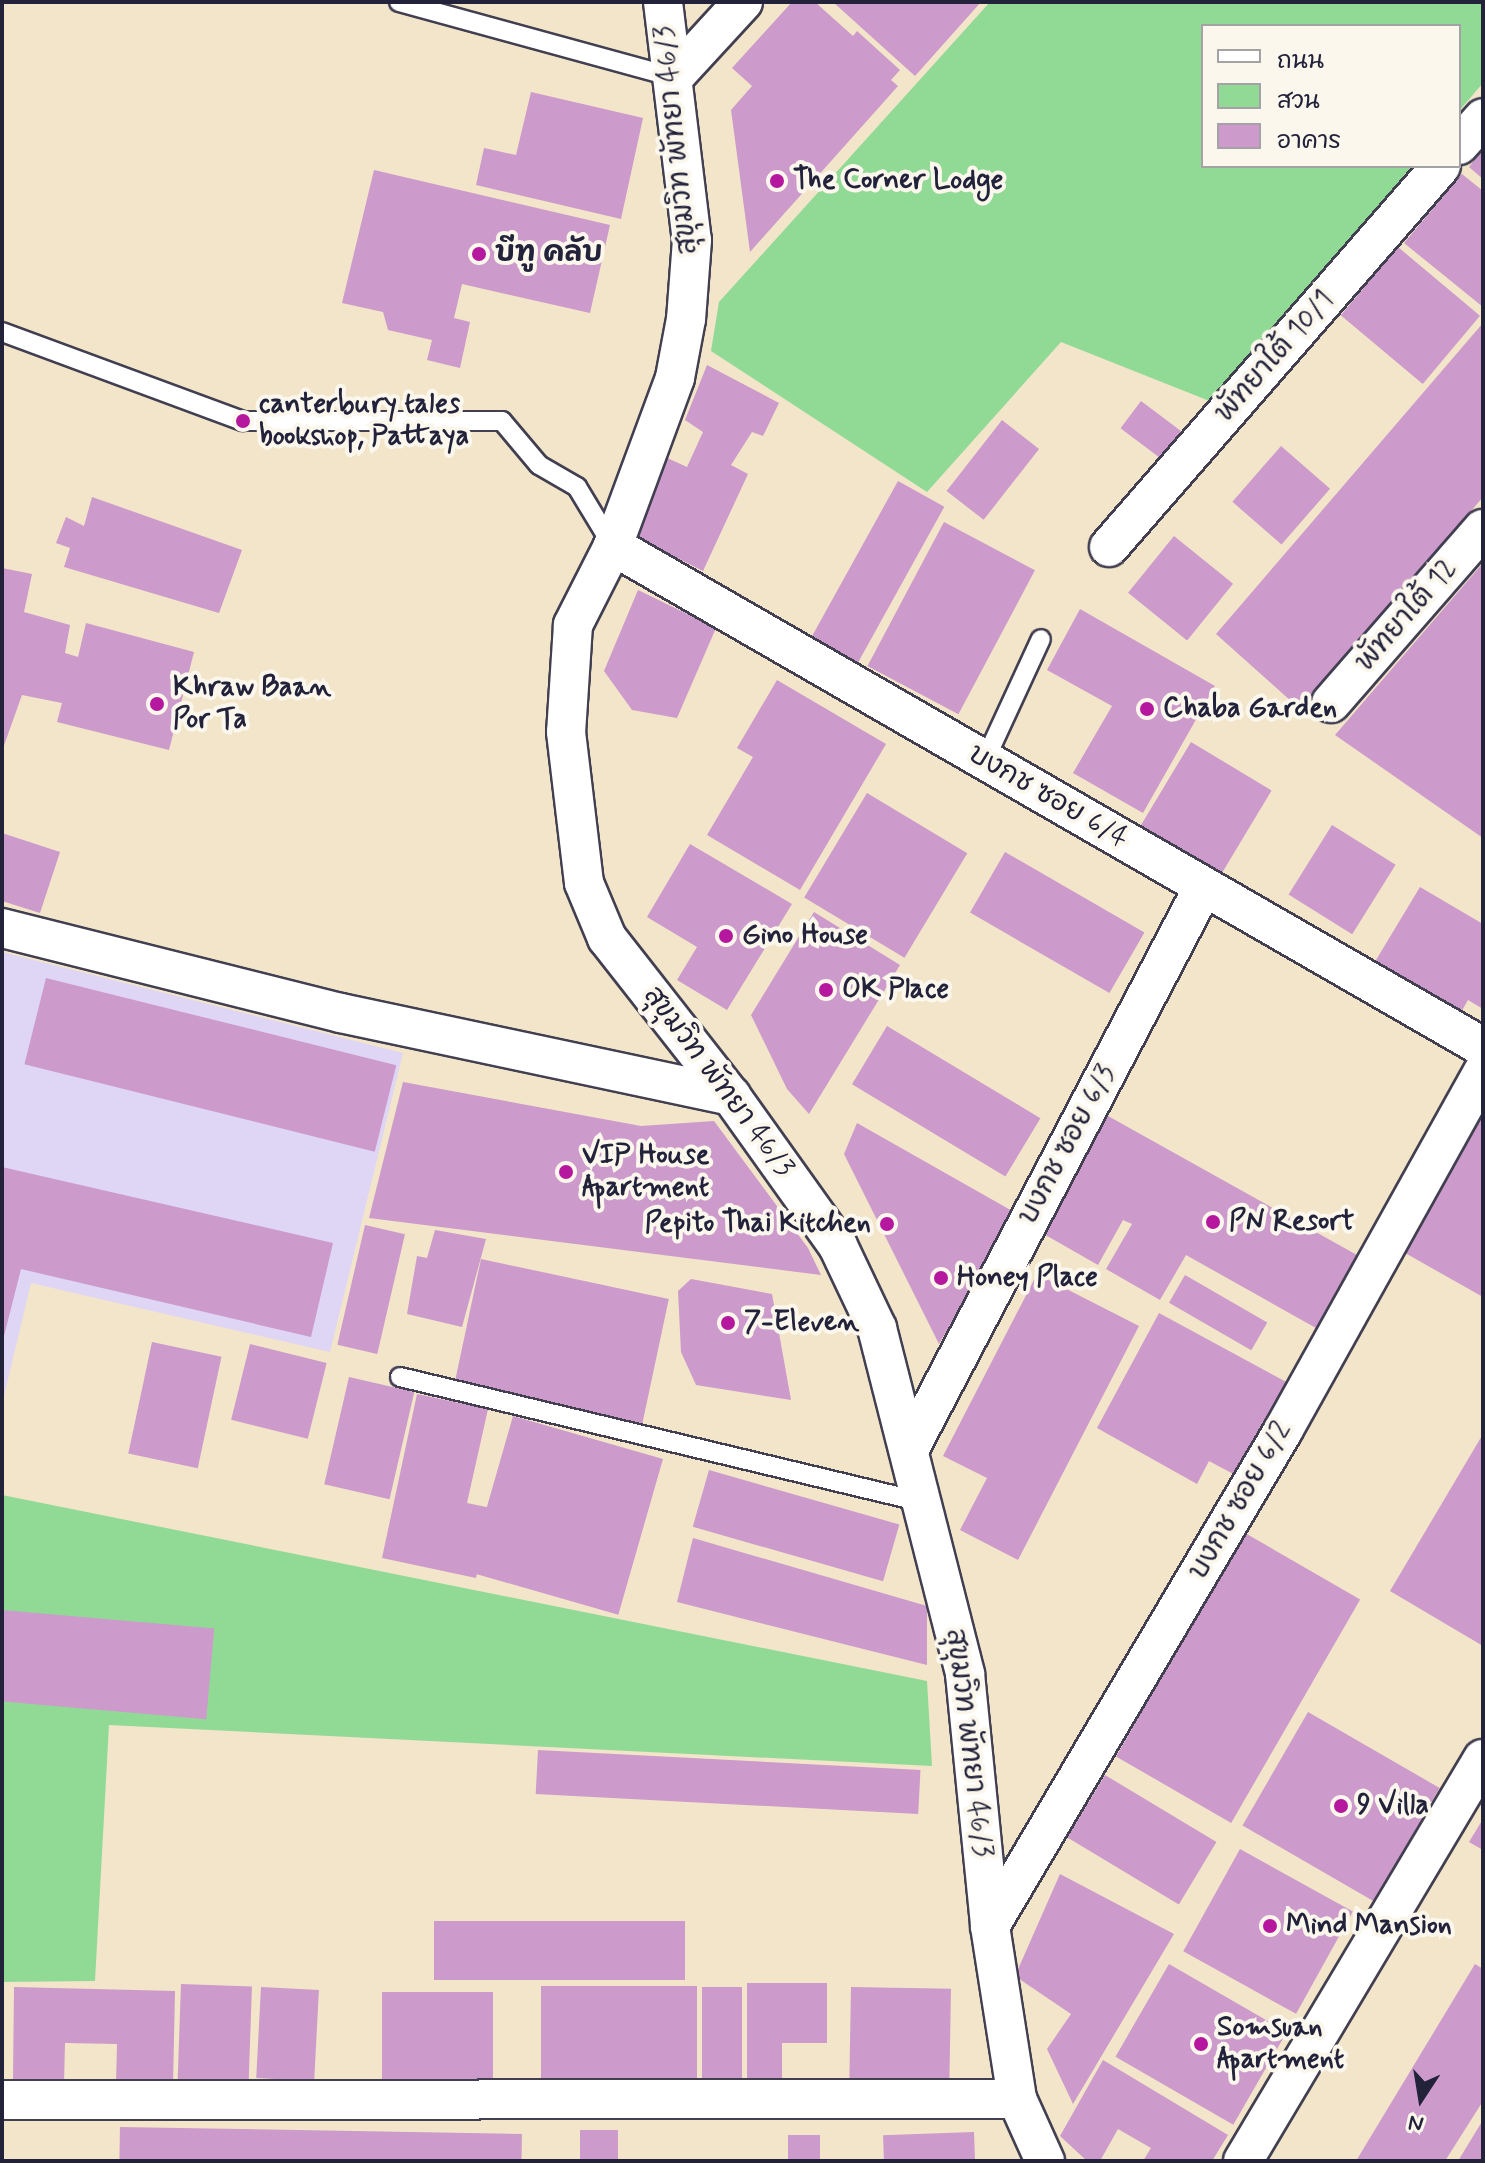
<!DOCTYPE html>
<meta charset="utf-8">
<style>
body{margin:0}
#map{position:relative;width:1485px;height:2163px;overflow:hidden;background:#f2e5ca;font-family:Mynerve,"Playpen Sans Thai",sans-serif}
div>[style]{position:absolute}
.built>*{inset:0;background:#dfd5f5}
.green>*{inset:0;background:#91da96}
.building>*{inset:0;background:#cc9acb;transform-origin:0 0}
.roads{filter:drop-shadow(2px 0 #413f50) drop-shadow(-2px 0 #413f50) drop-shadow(0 2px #413f50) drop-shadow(0 -2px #413f50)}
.service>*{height:18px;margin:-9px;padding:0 9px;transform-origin:9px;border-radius:9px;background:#fff}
.minor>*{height:38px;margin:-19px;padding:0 19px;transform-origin:19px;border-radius:19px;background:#fff}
.dots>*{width:22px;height:22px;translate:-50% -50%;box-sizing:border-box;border:4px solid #fbf7ec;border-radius:50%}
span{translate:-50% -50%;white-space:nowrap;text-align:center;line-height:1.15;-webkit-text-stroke:8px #fbf7ec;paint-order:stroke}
.street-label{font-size:28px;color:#22223b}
.poi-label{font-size:28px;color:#22223b;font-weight:700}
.left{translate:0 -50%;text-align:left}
.right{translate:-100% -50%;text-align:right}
.frame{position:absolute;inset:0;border:4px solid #22223b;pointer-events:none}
.legend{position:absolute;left:1201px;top:24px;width:260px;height:144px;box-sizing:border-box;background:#fbf7ec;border:2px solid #a4a2a5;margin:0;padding:10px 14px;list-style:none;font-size:24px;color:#22223b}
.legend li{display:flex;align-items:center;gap:16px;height:40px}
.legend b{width:40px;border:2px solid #a4a2a5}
.north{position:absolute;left:1381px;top:2059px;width:80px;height:80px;-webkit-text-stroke:6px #fbf7ec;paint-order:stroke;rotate:192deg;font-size:22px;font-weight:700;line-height:32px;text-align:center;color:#22223b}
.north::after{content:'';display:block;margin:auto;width:28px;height:36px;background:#22223b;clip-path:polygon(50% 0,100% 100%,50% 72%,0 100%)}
</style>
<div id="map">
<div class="built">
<i style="clip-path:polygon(2px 952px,403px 1053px,330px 1352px,31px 1283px,2px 1404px)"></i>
</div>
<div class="green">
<i style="clip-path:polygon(990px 2px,1483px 2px,1483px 83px,1459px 111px,1459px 26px,1203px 26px,1203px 166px,1412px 166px,1212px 402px,1061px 342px,927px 492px,711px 351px,719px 302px)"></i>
<i style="clip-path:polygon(2px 1495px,927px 1681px,932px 1766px,109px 1725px,95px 1981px,2px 1982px)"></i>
</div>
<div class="building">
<i style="clip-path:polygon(792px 2px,815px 2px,853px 36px,857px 31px,900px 70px,891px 80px,898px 86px,750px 252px,731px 110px,752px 86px,732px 68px)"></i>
<i style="clip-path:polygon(833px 2px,981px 2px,915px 76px)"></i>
<i style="clip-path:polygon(531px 92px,643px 118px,621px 219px,476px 185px,484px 148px,516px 155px)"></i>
<i style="clip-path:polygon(1483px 149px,1483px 179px,1469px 167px)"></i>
<i style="clip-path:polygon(374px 170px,610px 225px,590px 313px,462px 284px,454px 318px,470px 322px,460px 368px,427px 360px,432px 340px,388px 330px,383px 312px,342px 303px)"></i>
<i style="clip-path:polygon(1462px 174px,1483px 191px,1483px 307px,1404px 243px)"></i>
<i style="left:1398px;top:247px;width:107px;height:89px;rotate:40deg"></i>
<i style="clip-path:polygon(1483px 323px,1483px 497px,1301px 710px,1216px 634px)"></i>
<i style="clip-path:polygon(707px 365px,779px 403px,763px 436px,752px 432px,731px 465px,748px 474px,703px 571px,638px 538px,665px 457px,687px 467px,703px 432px,685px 420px)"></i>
<i style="left:1141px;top:401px;width:50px;height:34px;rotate:37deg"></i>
<i style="left:1002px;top:420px;width:47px;height:90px;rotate:38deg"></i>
<i style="left:1281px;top:446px;width:65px;height:74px;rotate:41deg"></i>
<i style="left:898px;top:481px;width:53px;height:180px;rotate:29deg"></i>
<i style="clip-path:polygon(92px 497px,242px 550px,219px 613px,64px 567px,70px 548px,56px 543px,66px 517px,84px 526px)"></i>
<i style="left:944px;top:522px;width:103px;height:163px;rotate:28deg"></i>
<i style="left:1174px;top:536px;width:76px;height:73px;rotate:39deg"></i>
<i style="clip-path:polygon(1483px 563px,1483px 838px,1335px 735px)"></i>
<i style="clip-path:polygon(2px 568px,32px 574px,24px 612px,70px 625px,65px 653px,78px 657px,86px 623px,194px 652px,169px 750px,57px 722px,62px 703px,22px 695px,2px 751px)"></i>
<i style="clip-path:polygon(638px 590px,716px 628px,677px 718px,632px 710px,604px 671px)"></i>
<i style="clip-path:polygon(1080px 609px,1215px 686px,1143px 813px,1073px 773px,1112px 706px,1047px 670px)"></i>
<i style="clip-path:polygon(777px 680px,886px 744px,800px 890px,707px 835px,753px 757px,737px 748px)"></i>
<i style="left:1191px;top:742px;width:94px;height:99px;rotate:31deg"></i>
<i style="left:867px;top:793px;width:117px;height:122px;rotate:31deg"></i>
<i style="left:1332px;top:825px;width:75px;height:82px;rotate:32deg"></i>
<i style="clip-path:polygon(2px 833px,60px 852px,40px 913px,2px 901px)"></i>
<i style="clip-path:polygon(690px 844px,792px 904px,727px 1010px,677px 980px,697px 947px,647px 917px)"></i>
<i style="left:1005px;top:852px;width:161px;height:70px;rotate:30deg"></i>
<i style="clip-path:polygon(1420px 887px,1483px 924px,1483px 1009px,1468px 1000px,1459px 1016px,1373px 965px)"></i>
<i style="clip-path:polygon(814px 912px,900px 965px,809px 1114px,787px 1089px,751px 1015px)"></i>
<i style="left:46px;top:978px;width:361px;height:89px;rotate:14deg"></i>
<i style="left:887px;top:1026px;width:179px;height:68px;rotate:31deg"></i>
<i style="clip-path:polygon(403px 1082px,641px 1126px,714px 1121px,808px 1248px,821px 1275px,369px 1218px)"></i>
<i style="clip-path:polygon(1483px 1100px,1483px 1297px,1398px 1249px)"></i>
<i style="clip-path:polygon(1108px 1116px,1357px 1255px,1316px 1328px,1186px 1255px,1160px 1300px,1106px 1269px,1132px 1224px,1123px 1220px,1098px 1265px,1042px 1233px)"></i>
<i style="clip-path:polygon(857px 1123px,1014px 1212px,939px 1344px,844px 1154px)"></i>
<i style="clip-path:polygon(2px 1167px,333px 1243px,311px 1337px,21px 1269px,2px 1344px)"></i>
<i style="left:365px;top:1225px;width:41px;height:123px;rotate:13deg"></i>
<i style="clip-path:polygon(435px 1230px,486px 1239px,462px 1327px,407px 1314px,417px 1256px,427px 1258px)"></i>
<i style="left:481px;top:1259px;width:192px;height:127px;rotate:12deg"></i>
<i style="clip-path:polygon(1037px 1274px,1139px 1326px,1018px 1560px,960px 1530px,987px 1478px,943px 1456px)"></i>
<i style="left:1185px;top:1275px;width:95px;height:32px;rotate:30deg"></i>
<i style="clip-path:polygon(691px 1279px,772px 1294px,791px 1400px,696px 1385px,681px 1352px,678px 1291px)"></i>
<i style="clip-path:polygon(1159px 1313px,1290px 1384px,1239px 1477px,1209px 1461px,1197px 1484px,1097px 1428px)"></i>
<i style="left:152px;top:1342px;width:71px;height:114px;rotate:12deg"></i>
<i style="left:250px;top:1344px;width:79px;height:78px;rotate:14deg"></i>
<i style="left:349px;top:1377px;width:67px;height:110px;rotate:13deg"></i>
<i style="clip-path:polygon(417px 1394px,488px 1409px,467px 1503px,491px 1508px,476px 1578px,382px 1558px)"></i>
<i style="left:513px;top:1416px;width:156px;height:162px;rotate:16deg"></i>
<i style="clip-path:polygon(1483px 1434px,1483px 1646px,1390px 1591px)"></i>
<i style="left:709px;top:1470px;width:198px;height:59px;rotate:16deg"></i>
<i style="left:1245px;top:1533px;width:133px;height:258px;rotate:30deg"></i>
<i style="clip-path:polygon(693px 1538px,927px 1606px,927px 1665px,677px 1602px)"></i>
<i style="left:2px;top:1610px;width:213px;height:91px;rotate:5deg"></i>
<i style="left:1308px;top:1712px;width:152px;height:131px;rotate:30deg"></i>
<i style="left:538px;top:1750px;width:383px;height:44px;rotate:3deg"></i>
<i style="left:1105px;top:1775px;width:130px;height:73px;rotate:31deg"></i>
<i style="clip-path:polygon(1483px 1819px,1483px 1850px,1469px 1842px)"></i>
<i style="left:1240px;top:1849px;width:129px;height:117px;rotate:29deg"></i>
<i style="clip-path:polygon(1060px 1874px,1174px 1934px,1073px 2104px,1047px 2049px,1071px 2014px,1015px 1976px)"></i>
<i style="left:685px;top:1921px;width:59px;height:251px;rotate:90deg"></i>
<i style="left:1169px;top:1964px;width:136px;height:107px;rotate:30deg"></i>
<i style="clip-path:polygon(1475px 1964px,1483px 1969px,1483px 2101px,1445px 2161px,1356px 2161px)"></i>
<i style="clip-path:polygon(747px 1983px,827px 1983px,827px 2043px,782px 2043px,782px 2078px,747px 2078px)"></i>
<i style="left:181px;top:1984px;width:71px;height:96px;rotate:2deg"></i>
<i style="left:541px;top:1986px;width:156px;height:96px"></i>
<i style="clip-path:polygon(14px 1987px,175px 1991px,173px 2085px,116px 2084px,117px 2044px,65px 2043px,64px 2083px,13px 2081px)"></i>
<i style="left:261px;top:1987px;width:58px;height:91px;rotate:3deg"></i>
<i style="left:702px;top:1987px;width:40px;height:95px"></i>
<i style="left:851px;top:1987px;width:100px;height:92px;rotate:1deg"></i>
<i style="left:382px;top:1992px;width:111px;height:92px"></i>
<i style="clip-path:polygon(1103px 2060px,1228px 2135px,1212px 2161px,1143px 2161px,1151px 2148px,1118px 2129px,1100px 2161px,1087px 2161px,1060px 2136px)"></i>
<i style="clip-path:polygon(1483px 2120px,1483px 2161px,1458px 2161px)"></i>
<i style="left:120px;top:2127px;width:402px;height:34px;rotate:1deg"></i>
<i style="left:580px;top:2130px;width:38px;height:31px"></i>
<i style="left:974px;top:2132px;width:29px;height:91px;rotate:88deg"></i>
<i style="left:788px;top:2135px;width:32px;height:26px"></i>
</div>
<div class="roads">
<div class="service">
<i style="left:399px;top:2px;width:285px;rotate:15.3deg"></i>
<i style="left:2px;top:332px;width:257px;rotate:20.3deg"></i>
<i style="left:243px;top:421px;width:259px"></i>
<i style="left:502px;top:421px;width:57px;rotate:49.9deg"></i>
<i style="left:539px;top:465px;width:44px;rotate:30.1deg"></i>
<i style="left:577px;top:487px;width:68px;rotate:58.9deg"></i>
<i style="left:985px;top:760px;width:133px;rotate:-65.2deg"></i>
<i style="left:400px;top:1377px;width:537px;rotate:13.47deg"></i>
</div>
<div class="minor">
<i style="left:663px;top:2px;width:240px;rotate:83.1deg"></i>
<i style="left:692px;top:240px;width:79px;rotate:94.3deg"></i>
<i style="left:686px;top:319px;width:60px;rotate:100.6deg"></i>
<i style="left:675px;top:378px;width:179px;rotate:110.3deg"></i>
<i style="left:613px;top:546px;width:89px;rotate:116.9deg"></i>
<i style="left:573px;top:625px;width:107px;rotate:93.7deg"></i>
<i style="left:566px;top:732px;width:152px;rotate:83.2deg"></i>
<i style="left:584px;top:883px;width:60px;rotate:67.3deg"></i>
<i style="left:607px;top:938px;width:201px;rotate:51.9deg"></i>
<i style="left:731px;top:1096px;width:184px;rotate:54.5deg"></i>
<i style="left:838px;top:1246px;width:91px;rotate:64.6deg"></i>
<i style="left:877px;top:1328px;width:357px;rotate:75.7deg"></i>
<i style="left:965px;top:1674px;width:253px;rotate:84.3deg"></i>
<i style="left:990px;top:1926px;width:175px;rotate:81.1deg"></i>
<i style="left:1017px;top:2099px;width:68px;rotate:65.7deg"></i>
<i style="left:674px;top:77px;width:102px;rotate:-47.4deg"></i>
<i style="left:1459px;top:145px;width:36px;rotate:-48deg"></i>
<i style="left:613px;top:546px;width:1004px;rotate:29.94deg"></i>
<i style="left:1109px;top:547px;width:505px;rotate:-48.93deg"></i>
<i style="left:1331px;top:703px;width:231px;rotate:-48.9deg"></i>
<i style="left:2px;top:928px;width:349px;rotate:14.1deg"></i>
<i style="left:341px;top:1013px;width:399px;rotate:12deg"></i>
<i style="left:911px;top:1446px;width:630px;rotate:-62.38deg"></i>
<i style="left:990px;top:1926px;width:577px;rotate:-59.39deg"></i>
<i style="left:1284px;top:1429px;width:410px;rotate:-60.9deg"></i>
<i style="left:2px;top:2100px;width:1015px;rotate:-0.06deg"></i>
<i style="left:1243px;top:2161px;width:468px;rotate:-59.2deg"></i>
</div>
</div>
<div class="dots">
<i style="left:777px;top:181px;background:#b5179e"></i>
<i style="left:479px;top:254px;background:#b5179e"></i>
<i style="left:243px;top:421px;background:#b5179e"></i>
<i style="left:157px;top:704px;background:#b5179e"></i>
<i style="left:1147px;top:709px;background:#b5179e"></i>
<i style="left:726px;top:936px;background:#b5179e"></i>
<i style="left:826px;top:990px;background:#b5179e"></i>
<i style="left:566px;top:1172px;background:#b5179e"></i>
<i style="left:1213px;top:1222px;background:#b5179e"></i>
<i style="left:887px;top:1224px;background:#b5179e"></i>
<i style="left:941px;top:1278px;background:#b5179e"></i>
<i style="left:728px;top:1323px;background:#b5179e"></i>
<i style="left:1341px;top:1806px;background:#b5179e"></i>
<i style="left:1270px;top:1926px;background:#b5179e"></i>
<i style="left:1201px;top:2044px;background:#b5179e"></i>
</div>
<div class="street-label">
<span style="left:677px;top:140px;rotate:-96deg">สุขุมวิท พัทยา 46/3</span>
<span style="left:1275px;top:357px;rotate:-49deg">พัทยาใต้ 10/1</span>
<span style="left:1407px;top:616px;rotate:-49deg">พัทยาใต้ 12</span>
<span style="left:1048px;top:797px;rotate:30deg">บงกช ซอย 6/4</span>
<span style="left:718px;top:1082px;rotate:53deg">สุขุมวิท พัทยา 46/3</span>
<span style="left:1068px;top:1145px;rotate:-62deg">บงกช ซอย 6/3</span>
<span style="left:1241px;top:1501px;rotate:-60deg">บงกช ซอย 6/2</span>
<span style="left:968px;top:1743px;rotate:83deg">สุขุมวิท พัทยา 46/3</span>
</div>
<div class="poi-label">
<span class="left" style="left:793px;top:181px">The Corner Lodge</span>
<span class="left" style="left:495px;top:254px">บีทู คลับ</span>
<span class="left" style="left:259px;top:421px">canterbury tales<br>bookshop, Pattaya</span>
<span class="left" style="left:173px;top:704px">Khraw Baan<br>Por Ta</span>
<span class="left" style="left:1163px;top:709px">Chaba Garden</span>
<span class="left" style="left:742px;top:936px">Gino House</span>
<span class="left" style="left:842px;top:990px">OK Place</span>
<span class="left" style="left:582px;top:1172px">VIP House<br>Apartment</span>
<span class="left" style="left:1229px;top:1222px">PN Resort</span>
<span class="right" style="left:871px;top:1224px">Pepito Thai Kitchen</span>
<span class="left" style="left:957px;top:1278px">Honey Place</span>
<span class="left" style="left:744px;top:1323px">7-Eleven</span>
<span class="left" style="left:1357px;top:1806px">9 Villa</span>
<span class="left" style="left:1286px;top:1926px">Mind Mansion</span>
<span class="left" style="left:1217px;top:2044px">Somsuan<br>Apartment</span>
</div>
<div class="frame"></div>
<ul class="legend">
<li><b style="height:10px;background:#fff"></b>ถนน</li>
<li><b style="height:22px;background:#91da96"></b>สวน</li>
<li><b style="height:22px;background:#cc9acb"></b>อาคาร</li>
</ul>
<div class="north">N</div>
</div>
